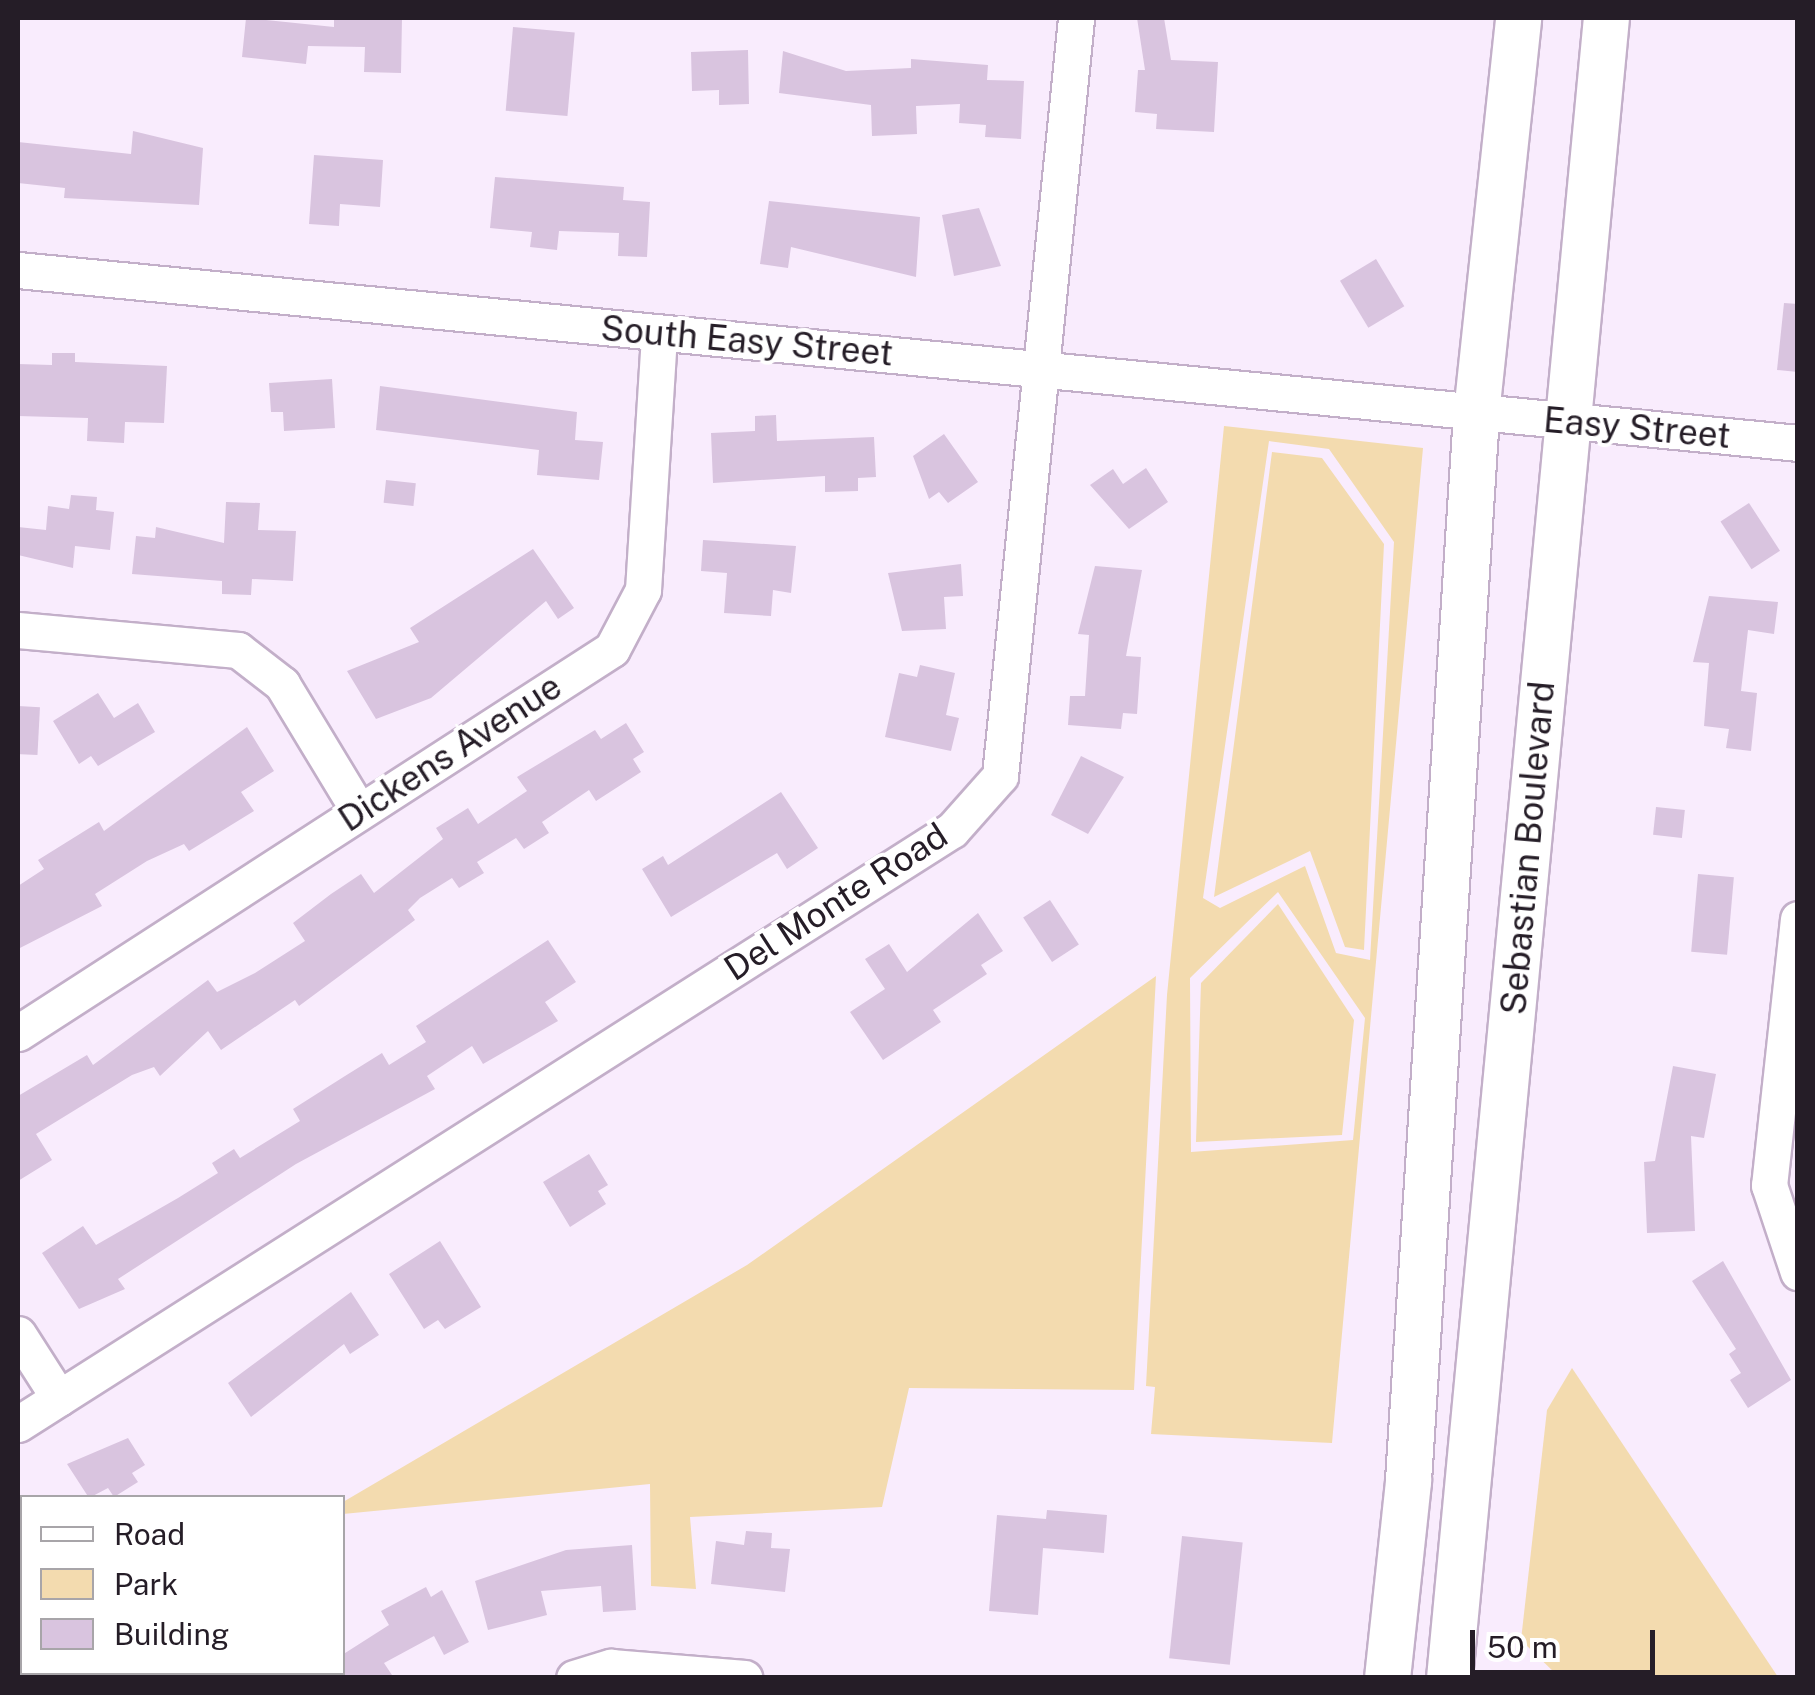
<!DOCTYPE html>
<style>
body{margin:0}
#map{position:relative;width:1815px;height:1695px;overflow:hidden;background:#f9ecfd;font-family:"Public Sans",sans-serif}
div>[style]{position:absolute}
.green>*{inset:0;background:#f3dbaf}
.building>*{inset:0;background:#d9c4df;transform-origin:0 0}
.roads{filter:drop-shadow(2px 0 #c3afc9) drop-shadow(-2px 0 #c3afc9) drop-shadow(0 2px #c3afc9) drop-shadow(0 -2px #c3afc9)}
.minor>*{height:35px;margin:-17.5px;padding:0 17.5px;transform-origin:17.5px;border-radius:17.5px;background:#fff}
.major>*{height:45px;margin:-22.5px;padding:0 22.5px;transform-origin:22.5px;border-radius:22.5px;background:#fff}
span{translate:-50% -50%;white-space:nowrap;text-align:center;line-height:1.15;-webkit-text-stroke:8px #fff;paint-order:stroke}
.street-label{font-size:35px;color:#251d27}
.frame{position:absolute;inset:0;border:20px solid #251d27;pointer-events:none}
.legend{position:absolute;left:20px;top:1495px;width:325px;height:180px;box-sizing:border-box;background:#fff;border:2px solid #a8a5a9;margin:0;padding:12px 18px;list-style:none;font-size:30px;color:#251d27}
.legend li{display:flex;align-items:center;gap:20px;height:50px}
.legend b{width:50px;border:2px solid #a8a5a9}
.scale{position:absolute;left:1470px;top:1630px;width:185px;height:45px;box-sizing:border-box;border:5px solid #251d27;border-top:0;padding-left:12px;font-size:30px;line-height:35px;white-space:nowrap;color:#251d27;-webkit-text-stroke:8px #fff;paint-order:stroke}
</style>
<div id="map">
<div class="green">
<i style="clip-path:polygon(evenodd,1224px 426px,1423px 448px,1332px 1443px,1151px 1434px,1155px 1387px,1146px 1386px,1167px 995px,1224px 426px,1269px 441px,1329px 449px,1394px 542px,1370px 960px,1336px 953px,1305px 866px,1220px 908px,1203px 898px,1269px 441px,1224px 426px,1278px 892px,1365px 1018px,1353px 1140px,1191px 1152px,1190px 978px,1278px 892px)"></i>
<i style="clip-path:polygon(1272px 452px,1322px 458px,1384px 544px,1364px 950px,1345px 947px,1310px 851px,1214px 897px)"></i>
<i style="clip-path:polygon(1278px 904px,1354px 1020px,1342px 1135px,1196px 1142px,1201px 983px)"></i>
<i style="clip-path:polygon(1156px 976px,1134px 1390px,909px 1388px,882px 1507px,690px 1517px,696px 1589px,651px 1586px,650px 1484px,343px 1514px,343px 1502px,747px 1265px)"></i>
<i style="clip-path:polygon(1572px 1368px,1778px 1677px,1559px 1677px,1521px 1640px,1547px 1410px)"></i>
</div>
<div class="building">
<i style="clip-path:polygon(246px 18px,334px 27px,334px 18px,402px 18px,401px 73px,364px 72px,365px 47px,308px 46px,306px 64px,242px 57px)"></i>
<i style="clip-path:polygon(1137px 18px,1164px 18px,1171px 60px,1218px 62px,1214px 132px,1156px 129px,1157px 114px,1135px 112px,1138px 70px,1145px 70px)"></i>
<i style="left:513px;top:27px;width:62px;height:84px;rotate:5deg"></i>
<i style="clip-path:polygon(748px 50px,749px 104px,719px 105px,719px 90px,692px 91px,691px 52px)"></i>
<i style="clip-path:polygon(783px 51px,846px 71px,911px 68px,911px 59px,988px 65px,987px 80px,1024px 81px,1021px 139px,985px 137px,986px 125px,959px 123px,960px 104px,916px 106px,917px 134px,872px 136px,871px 105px,779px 93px)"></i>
<i style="clip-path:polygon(133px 131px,203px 148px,199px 205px,64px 198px,65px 188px,18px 183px,18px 142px,131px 154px)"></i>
<i style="clip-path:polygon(314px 155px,383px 160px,380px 207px,340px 204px,339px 226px,309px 224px)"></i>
<i style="clip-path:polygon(495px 177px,624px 187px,623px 200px,650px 202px,647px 257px,618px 256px,619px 233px,559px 231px,557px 250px,530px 247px,532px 232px,490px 228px)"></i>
<i style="clip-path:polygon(769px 201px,920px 217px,916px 277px,791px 247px,788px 268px,760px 264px)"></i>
<i style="clip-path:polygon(979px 208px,1001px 266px,954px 276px,942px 215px)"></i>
<i style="left:1376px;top:259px;width:55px;height:42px;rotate:59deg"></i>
<i style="clip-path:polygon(1784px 303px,1798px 304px,1798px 372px,1777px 370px)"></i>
<i style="clip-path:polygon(52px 353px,75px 353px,75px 362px,167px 366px,164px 423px,125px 422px,124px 443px,87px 441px,88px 418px,18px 416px,18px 364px,52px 365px)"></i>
<i style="clip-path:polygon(332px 379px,335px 428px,284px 431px,283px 412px,271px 412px,269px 383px)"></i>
<i style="clip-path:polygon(380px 386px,577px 412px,575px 440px,603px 442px,599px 480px,537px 475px,539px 450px,376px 430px)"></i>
<i style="clip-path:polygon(776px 415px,777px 441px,874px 437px,876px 477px,858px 478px,858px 491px,825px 492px,825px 476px,713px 483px,711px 433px,755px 431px,755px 416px)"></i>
<i style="clip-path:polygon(944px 434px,978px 482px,948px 503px,939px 492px,929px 499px,913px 456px)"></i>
<i style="clip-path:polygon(1146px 468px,1168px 502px,1129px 529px,1090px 485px,1113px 469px,1123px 484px)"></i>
<i style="left:386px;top:480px;width:30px;height:23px;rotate:6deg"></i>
<i style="clip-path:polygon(71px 495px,97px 497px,96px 510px,114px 512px,110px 550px,75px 546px,73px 568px,18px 555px,18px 527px,46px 530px,48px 506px,69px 509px)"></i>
<i style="clip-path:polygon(226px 502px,260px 503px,258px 530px,296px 531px,293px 581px,252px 579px,251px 595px,222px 594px,222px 581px,132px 574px,136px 536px,155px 538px,156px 527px,224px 543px)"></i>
<i style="left:1749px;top:503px;width:57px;height:34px;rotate:57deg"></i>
<i style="clip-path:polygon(703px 540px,796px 546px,791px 593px,773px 590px,771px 616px,724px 613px,727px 573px,701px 571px)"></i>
<i style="clip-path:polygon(533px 549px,574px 608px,558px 619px,546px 601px,431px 698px,376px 719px,347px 671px,419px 642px,410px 628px)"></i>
<i style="clip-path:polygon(961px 564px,963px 596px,944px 597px,946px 629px,902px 631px,888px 573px)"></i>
<i style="clip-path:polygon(1095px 566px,1142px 570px,1126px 656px,1141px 657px,1137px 714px,1123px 713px,1121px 729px,1068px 725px,1070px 696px,1085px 696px,1089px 635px,1078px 634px)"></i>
<i style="clip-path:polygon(1709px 596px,1778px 602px,1774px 634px,1748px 630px,1741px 691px,1757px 693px,1751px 751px,1726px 748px,1729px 729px,1704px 726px,1709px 663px,1693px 662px)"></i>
<i style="clip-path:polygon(920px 665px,955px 673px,946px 715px,959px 718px,951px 751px,885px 737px,899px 673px,917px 677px)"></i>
<i style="clip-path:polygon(98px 693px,114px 718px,138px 703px,155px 732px,98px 766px,91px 756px,79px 764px,53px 721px)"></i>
<i style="left:18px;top:706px;width:22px;height:48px;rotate:3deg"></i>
<i style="clip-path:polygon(626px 723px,644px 752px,633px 759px,641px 772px,596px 801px,589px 790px,542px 822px,549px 833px,524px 849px,516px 838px,477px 862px,484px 873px,459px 888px,452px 878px,420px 898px,408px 910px,415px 920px,299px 1006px,295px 1000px,221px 1050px,208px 1031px,160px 1076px,154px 1067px,132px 1075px,36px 1134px,52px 1160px,18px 1181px,18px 1096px,87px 1055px,93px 1065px,208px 980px,217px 992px,255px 973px,305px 941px,293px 923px,331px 894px,361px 874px,374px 893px,443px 839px,436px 828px,468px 808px,478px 824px,527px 791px,517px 777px,595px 730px,601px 739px)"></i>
<i style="clip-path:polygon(247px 727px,274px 771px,241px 792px,254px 811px,189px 851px,184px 844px,147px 861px,95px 894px,102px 906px,18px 949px,18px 886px,44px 869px,38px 860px,99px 822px,104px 831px)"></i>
<i style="clip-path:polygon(1081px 756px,1124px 777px,1088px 834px,1051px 815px)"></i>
<i style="clip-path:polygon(781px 792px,818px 848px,787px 869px,777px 853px,671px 917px,642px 869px,663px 856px,668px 865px)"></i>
<i style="left:1656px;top:807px;width:29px;height:28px;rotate:6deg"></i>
<i style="left:1698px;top:874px;width:36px;height:78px;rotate:5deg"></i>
<i style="left:1050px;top:900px;width:53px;height:32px;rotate:57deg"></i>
<i style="clip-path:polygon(978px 913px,1003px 951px,981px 965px,987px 974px,933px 1010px,941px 1022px,883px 1060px,850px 1012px,885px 989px,865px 959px,889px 944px,907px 972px)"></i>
<i style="clip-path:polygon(548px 940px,576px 982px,545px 1002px,558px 1021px,483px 1064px,472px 1046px,427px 1076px,435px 1089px,296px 1164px,118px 1279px,125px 1289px,79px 1309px,42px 1253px,83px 1226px,96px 1245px,178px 1198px,218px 1173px,212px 1163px,234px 1149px,240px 1158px,300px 1121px,293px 1109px,345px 1076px,382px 1053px,389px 1065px,426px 1042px,416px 1026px)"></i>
<i style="clip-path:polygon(1673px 1066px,1716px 1074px,1704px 1138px,1691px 1136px,1695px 1231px,1647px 1233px,1644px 1162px,1655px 1161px)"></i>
<i style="clip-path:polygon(589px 1154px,608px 1185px,598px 1191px,606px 1204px,570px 1227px,543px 1182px)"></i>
<i style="clip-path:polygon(440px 1241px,481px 1307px,445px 1329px,438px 1320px,424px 1329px,389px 1274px)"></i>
<i style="clip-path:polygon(1723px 1261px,1791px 1380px,1748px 1408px,1730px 1380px,1741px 1373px,1729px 1354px,1736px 1349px,1692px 1281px)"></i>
<i style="clip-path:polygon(351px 1292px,379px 1335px,350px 1354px,344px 1344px,251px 1417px,228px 1383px)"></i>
<i style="clip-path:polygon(128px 1438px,145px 1465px,132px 1473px,138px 1482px,114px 1497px,108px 1488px,89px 1498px,67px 1464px)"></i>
<i style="clip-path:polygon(1047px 1510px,1107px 1515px,1104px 1553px,1043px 1548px,1038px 1615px,989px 1611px,997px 1515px,1046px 1519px)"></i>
<i style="clip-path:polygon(746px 1531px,772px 1533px,771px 1548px,790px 1549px,785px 1592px,711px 1584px,716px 1541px,744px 1545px)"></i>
<i style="left:1182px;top:1536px;width:61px;height:123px;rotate:6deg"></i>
<i style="clip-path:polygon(632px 1545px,636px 1610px,603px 1612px,601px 1586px,541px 1591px,547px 1615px,488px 1630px,475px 1581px,566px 1550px)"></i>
<i style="clip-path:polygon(426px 1587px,431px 1597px,442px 1590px,469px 1642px,444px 1655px,434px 1636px,384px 1663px,394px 1678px,342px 1678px,342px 1655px,389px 1625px,381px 1611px)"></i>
</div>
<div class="roads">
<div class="minor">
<i style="left:18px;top:270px;width:1788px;rotate:5.55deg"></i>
<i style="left:18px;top:630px;width:221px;rotate:5.2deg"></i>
<i style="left:238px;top:650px;width:56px;rotate:37.7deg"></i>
<i style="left:282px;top:684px;width:149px;rotate:58.8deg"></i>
<i style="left:1798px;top:919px;width:268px;rotate:96.2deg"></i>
<i style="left:1769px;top:1185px;width:92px;rotate:71.6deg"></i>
<i style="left:18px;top:1033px;width:707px;rotate:-32.88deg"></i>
<i style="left:612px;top:649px;width:67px;rotate:-62.3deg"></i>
<i style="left:643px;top:590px;width:256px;rotate:-86.4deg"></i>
<i style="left:18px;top:1334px;width:76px;rotate:57.4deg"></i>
<i style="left:18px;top:1424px;width:1107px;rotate:-32.46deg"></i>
<i style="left:952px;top:830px;width:72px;rotate:-48.4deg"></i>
<i style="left:1000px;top:776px;width:762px;rotate:-84.27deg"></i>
<i style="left:574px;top:1678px;width:39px;rotate:-17deg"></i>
<i style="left:611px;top:1667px;width:134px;rotate:4.7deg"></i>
</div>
<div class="major">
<i style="left:1387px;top:1678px;width:199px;rotate:-83.9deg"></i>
<i style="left:1408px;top:1480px;width:1069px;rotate:-86.35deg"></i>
<i style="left:1476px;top:413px;width:397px;rotate:-83.9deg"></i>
<i style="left:1449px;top:1678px;width:1667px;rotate:-84.6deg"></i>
</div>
</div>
<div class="street-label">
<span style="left:747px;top:341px;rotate:5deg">South Easy Street</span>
<span style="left:1637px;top:428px;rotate:5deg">Easy Street</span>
<span style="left:450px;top:753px;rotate:-33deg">Dickens Avenue</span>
<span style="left:1528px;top:848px;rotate:-85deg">Sebastian Boulevard</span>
<span style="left:836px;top:902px;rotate:-33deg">Del Monte Road</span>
</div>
<div class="frame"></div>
<ul class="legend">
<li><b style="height:12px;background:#fff"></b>Road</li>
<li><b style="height:28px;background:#f3dbaf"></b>Park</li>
<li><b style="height:28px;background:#d9c4df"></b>Building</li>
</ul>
<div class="scale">50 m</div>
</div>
